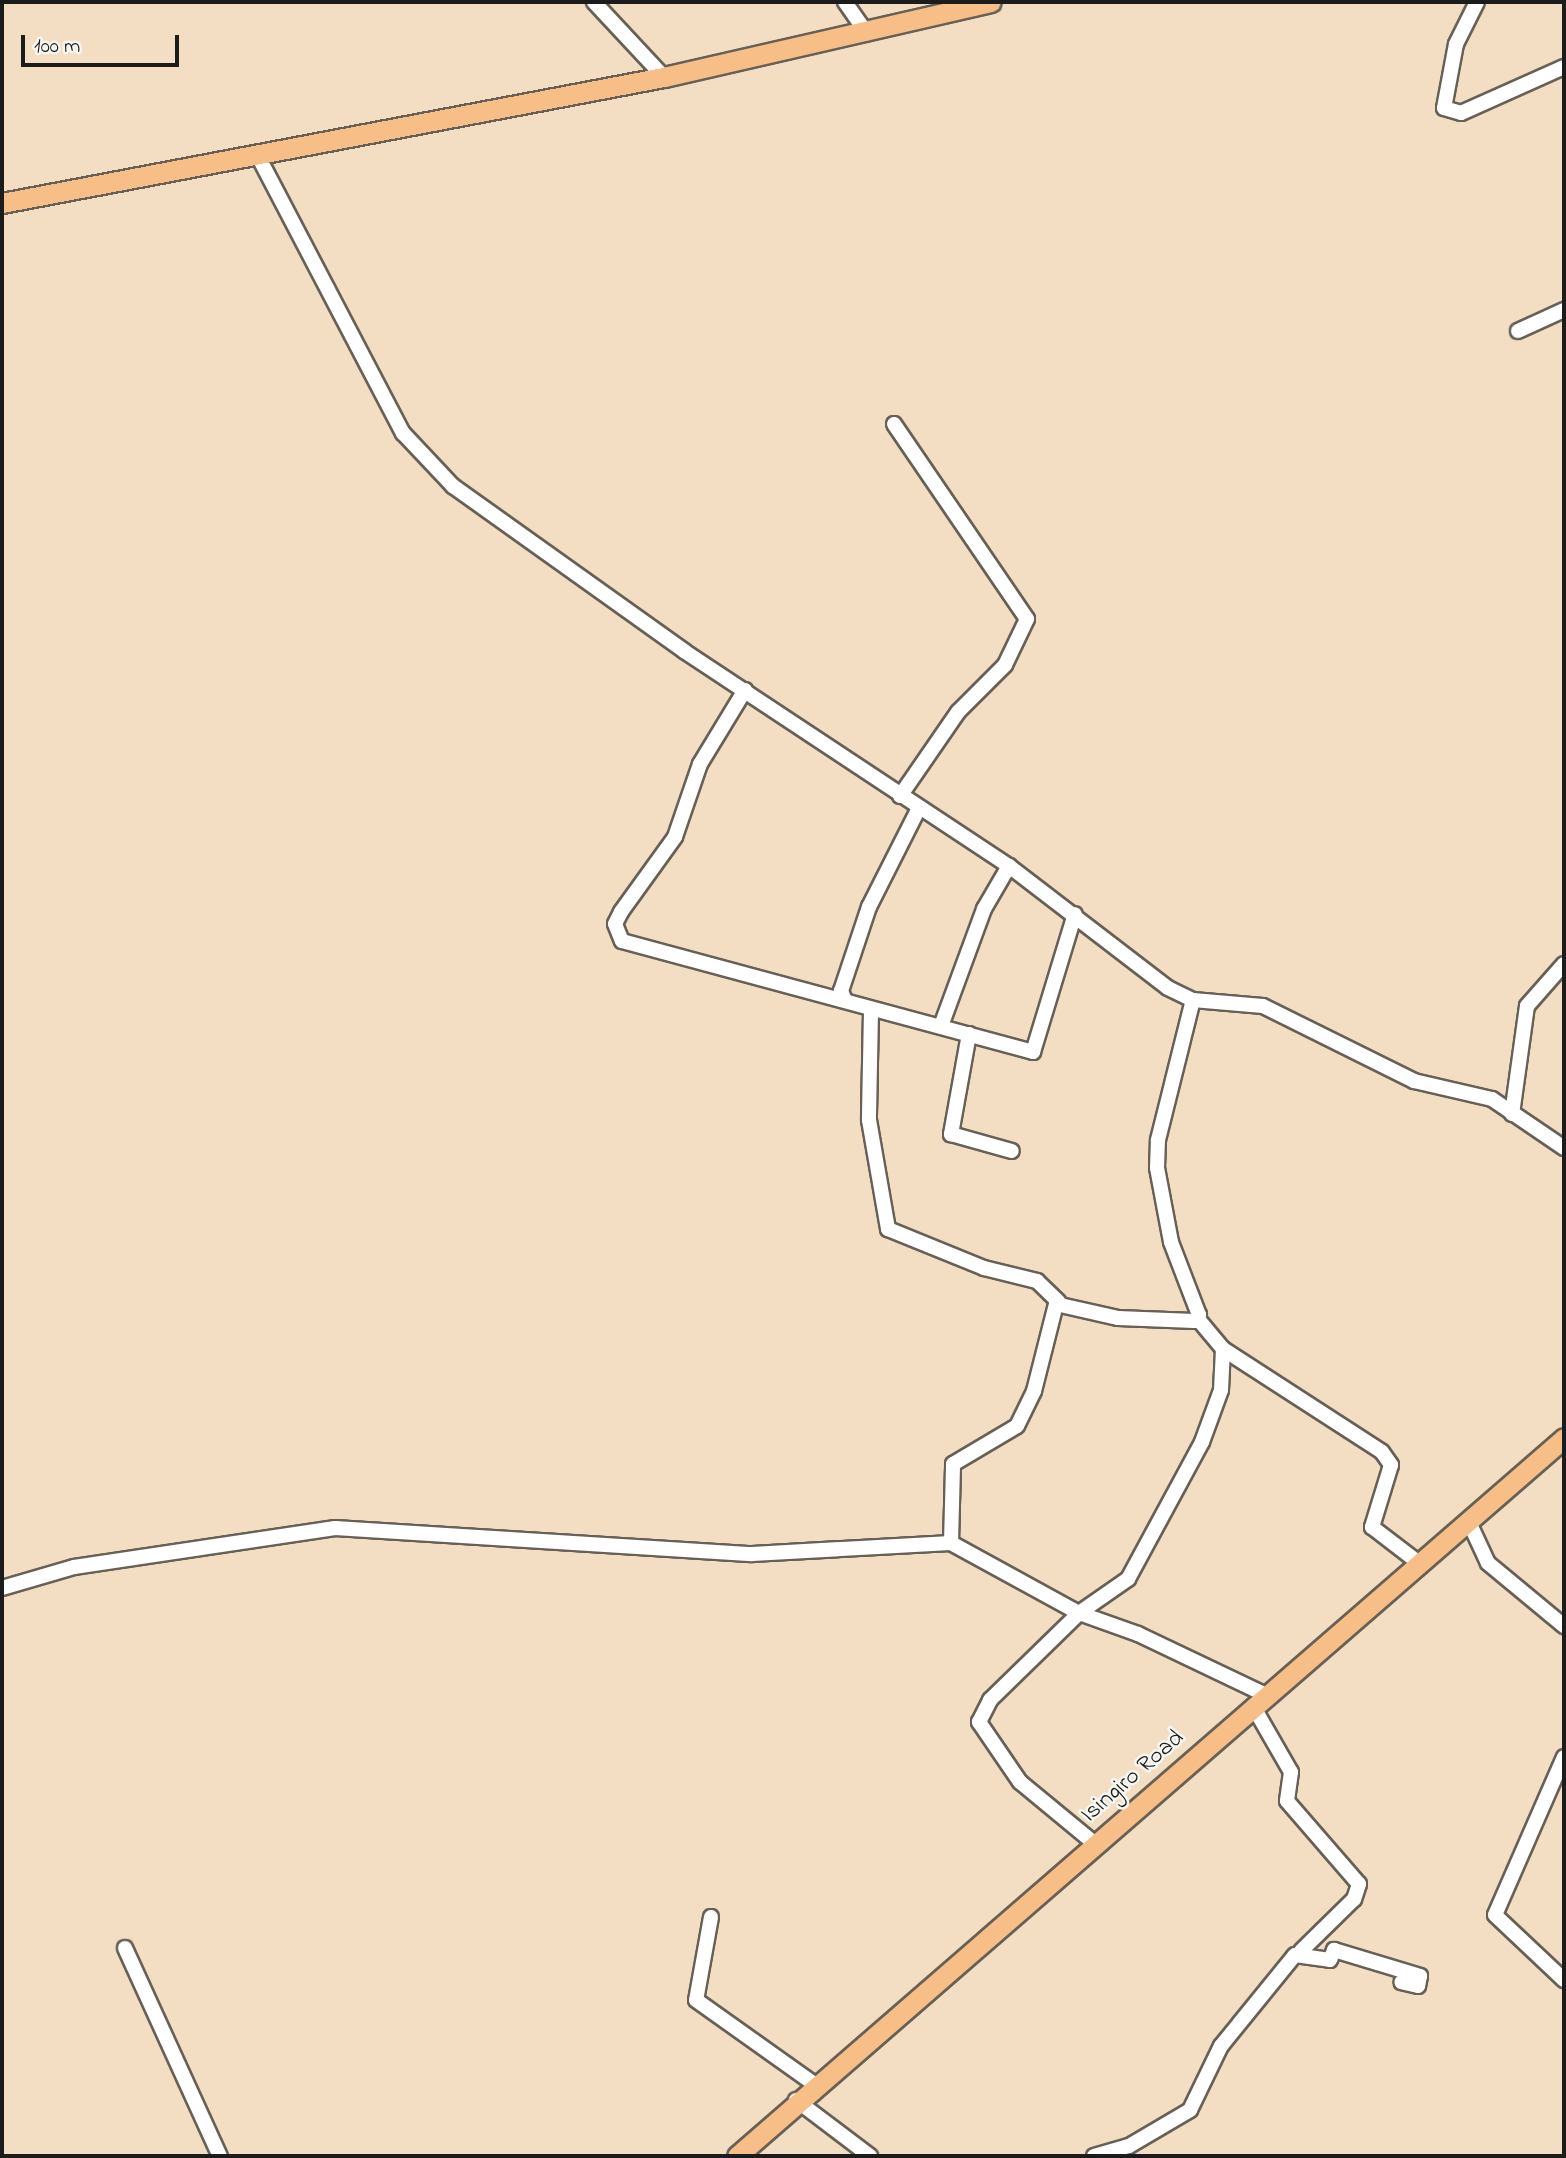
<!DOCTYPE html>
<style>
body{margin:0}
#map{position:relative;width:1566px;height:2158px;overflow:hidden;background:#f3dec3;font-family:"Indie Flower",sans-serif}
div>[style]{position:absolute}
.roads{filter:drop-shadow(2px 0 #676056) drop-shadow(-2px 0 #676056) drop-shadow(0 2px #676056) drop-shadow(0 -2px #676056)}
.minor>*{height:14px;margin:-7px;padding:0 7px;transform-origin:7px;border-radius:7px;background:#fff}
.major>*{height:19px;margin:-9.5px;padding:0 9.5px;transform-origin:9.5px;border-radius:9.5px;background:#f7be88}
span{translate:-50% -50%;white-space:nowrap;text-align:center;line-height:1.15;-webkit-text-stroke:5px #f6f6f2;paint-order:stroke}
.street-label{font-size:24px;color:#1c1c1c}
.frame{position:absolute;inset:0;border:4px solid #1c1c1c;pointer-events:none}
.scale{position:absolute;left:21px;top:35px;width:158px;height:32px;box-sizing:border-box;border:4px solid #1c1c1c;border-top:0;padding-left:9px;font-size:21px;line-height:24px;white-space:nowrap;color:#1c1c1c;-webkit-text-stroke:5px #f6f6f2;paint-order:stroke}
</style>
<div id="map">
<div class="roads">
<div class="minor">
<i style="left:594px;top:2px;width:103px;rotate:47deg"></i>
<i style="left:845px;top:2px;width:38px;rotate:55deg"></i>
<i style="left:1477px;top:2px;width:47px;rotate:116.6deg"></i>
<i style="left:1456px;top:44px;width:65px;rotate:100.6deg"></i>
<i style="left:1444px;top:108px;width:18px;rotate:16deg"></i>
<i style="left:1461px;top:113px;width:113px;rotate:-24.1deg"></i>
<i style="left:258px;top:156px;width:313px;rotate:62.4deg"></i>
<i style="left:403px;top:433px;width:73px;rotate:46.7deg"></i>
<i style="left:453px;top:486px;width:284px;rotate:35.5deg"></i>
<i style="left:684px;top:651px;width:390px;rotate:33.5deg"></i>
<i style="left:1009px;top:866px;width:200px;rotate:37.5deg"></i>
<i style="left:1168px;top:988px;width:28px;rotate:26deg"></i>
<i style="left:1193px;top:1000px;width:70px;rotate:4.9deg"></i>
<i style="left:1263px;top:1006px;width:169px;rotate:26.4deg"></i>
<i style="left:1414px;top:1081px;width:80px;rotate:13deg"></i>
<i style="left:1492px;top:1099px;width:87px;rotate:34.2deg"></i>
<i style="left:1518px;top:331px;width:51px;rotate:-24.5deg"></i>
<i style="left:894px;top:424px;width:236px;rotate:55.7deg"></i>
<i style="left:1027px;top:619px;width:51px;rotate:115.6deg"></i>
<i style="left:1005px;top:665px;width:66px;rotate:135deg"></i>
<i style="left:958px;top:712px;width:102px;rotate:124.6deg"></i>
<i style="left:745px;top:690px;width:87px;rotate:121.3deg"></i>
<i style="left:700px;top:764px;width:77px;rotate:108.9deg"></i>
<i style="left:675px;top:837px;width:92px;rotate:125.8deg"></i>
<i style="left:621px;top:912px;width:13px;rotate:117deg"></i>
<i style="left:615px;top:924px;width:18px;rotate:68deg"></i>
<i style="left:622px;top:941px;width:426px;rotate:15.1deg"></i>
<i style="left:1033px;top:1052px;width:144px;rotate:-73.1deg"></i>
<i style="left:844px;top:998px;width:8px;rotate:-113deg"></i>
<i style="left:841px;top:991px;width:89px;rotate:-71.6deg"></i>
<i style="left:869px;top:907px;width:109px;rotate:-63.2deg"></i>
<i style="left:871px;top:1011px;width:109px;rotate:91.1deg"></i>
<i style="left:869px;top:1120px;width:111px;rotate:80.1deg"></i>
<i style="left:888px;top:1229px;width:104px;rotate:22.1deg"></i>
<i style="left:984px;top:1268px;width:55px;rotate:13.8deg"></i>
<i style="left:1037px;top:1281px;width:30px;rotate:44deg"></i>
<i style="left:941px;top:1026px;width:125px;rotate:-69.8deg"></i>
<i style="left:984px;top:909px;width:50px;rotate:-59.8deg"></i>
<i style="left:969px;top:1034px;width:102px;rotate:100.2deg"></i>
<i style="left:951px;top:1134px;width:63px;rotate:15.6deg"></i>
<i style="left:1512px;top:1114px;width:109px;rotate:-82.1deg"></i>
<i style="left:1527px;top:1006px;width:56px;rotate:-48.6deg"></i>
<i style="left:1198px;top:1319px;width:39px;rotate:50deg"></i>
<i style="left:1223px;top:1349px;width:189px;rotate:32.9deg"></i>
<i style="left:1382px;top:1452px;width:16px;rotate:55deg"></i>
<i style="left:1391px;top:1465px;width:65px;rotate:107deg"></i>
<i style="left:1372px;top:1527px;width:59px;rotate:37.5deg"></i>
<i style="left:1468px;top:1520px;width:47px;rotate:65.1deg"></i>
<i style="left:1488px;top:1563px;width:99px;rotate:39.7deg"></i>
<i style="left:951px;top:1543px;width:79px;rotate:-88.5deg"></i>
<i style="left:953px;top:1464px;width:74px;rotate:-30.7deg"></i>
<i style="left:1017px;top:1426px;width:39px;rotate:-64deg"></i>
<i style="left:1034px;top:1391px;width:90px;rotate:-75.8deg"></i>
<i style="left:1056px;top:1304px;width:64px;rotate:12.7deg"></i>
<i style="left:1118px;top:1318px;width:76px;rotate:2.3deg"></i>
<i style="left:1194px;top:1321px;width:8px;rotate:-50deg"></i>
<i style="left:1199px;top:1315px;width:78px;rotate:-111deg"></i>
<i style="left:1171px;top:1242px;width:75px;rotate:-100.7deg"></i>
<i style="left:1157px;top:1168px;width:28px;rotate:-88deg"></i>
<i style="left:1158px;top:1140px;width:144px;rotate:-76deg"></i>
<i style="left:2px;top:1588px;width:75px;rotate:-16.3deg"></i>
<i style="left:74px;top:1567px;width:264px;rotate:-8.5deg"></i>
<i style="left:335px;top:1528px;width:418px;rotate:3.6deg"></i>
<i style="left:752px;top:1554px;width:199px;rotate:-3.2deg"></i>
<i style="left:951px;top:1543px;width:146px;rotate:28.7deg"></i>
<i style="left:1079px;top:1613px;width:63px;rotate:19.6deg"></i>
<i style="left:1138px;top:1634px;width:142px;rotate:25.5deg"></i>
<i style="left:1253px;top:1706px;width:76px;rotate:60.1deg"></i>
<i style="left:1291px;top:1772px;width:29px;rotate:98deg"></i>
<i style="left:1287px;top:1801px;width:110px;rotate:49.1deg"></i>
<i style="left:1359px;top:1884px;width:16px;rotate:108deg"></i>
<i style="left:1354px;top:1899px;width:74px;rotate:135.5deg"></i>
<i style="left:1564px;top:1757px;width:172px;rotate:113.6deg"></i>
<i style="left:1495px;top:1915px;width:95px;rotate:43.3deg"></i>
<i style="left:1094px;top:1843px;width:96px;rotate:-140.5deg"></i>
<i style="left:1020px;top:1782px;width:73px;rotate:-124.3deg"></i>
<i style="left:979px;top:1722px;width:25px;rotate:-63deg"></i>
<i style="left:990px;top:1700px;width:124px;rotate:-44.3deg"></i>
<i style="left:1079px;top:1613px;width:60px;rotate:-34.8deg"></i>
<i style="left:1128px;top:1579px;width:156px;rotate:-61.6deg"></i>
<i style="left:1202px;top:1442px;width:55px;rotate:-69.9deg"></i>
<i style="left:1221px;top:1390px;width:41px;rotate:-87.2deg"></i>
<i style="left:711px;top:1917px;width:84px;rotate:100.2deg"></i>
<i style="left:696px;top:2000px;width:145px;rotate:35.4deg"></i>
<i style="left:125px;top:1948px;width:229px;rotate:65.5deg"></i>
<i style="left:796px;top:2100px;width:93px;rotate:37.1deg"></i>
<i style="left:1094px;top:2156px;width:36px;rotate:-16deg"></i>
<i style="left:1129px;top:2146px;width:71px;rotate:-30.5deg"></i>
<i style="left:1190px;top:2110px;width:71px;rotate:-64.2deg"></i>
<i style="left:1221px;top:2046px;width:117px;rotate:-50.9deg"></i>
<i style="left:1295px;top:1955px;width:35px;rotate:8deg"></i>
<i style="left:1330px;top:1960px;width:11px;rotate:-68deg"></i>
<i style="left:1334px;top:1950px;width:90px;rotate:16.8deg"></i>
<i style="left:1420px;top:1976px;width:10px;rotate:101deg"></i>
<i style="left:1418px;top:1986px;width:17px;rotate:-167deg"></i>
</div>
<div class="major">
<i style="left:2px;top:203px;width:674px;rotate:-10.78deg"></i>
<i style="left:664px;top:77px;width:335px;rotate:-12.9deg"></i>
<i style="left:737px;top:2156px;width:1095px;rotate:-40.96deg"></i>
</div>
</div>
<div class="street-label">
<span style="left:1133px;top:1777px;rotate:-41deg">Isingiro Road</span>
</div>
<div class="frame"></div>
<div class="scale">100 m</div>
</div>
